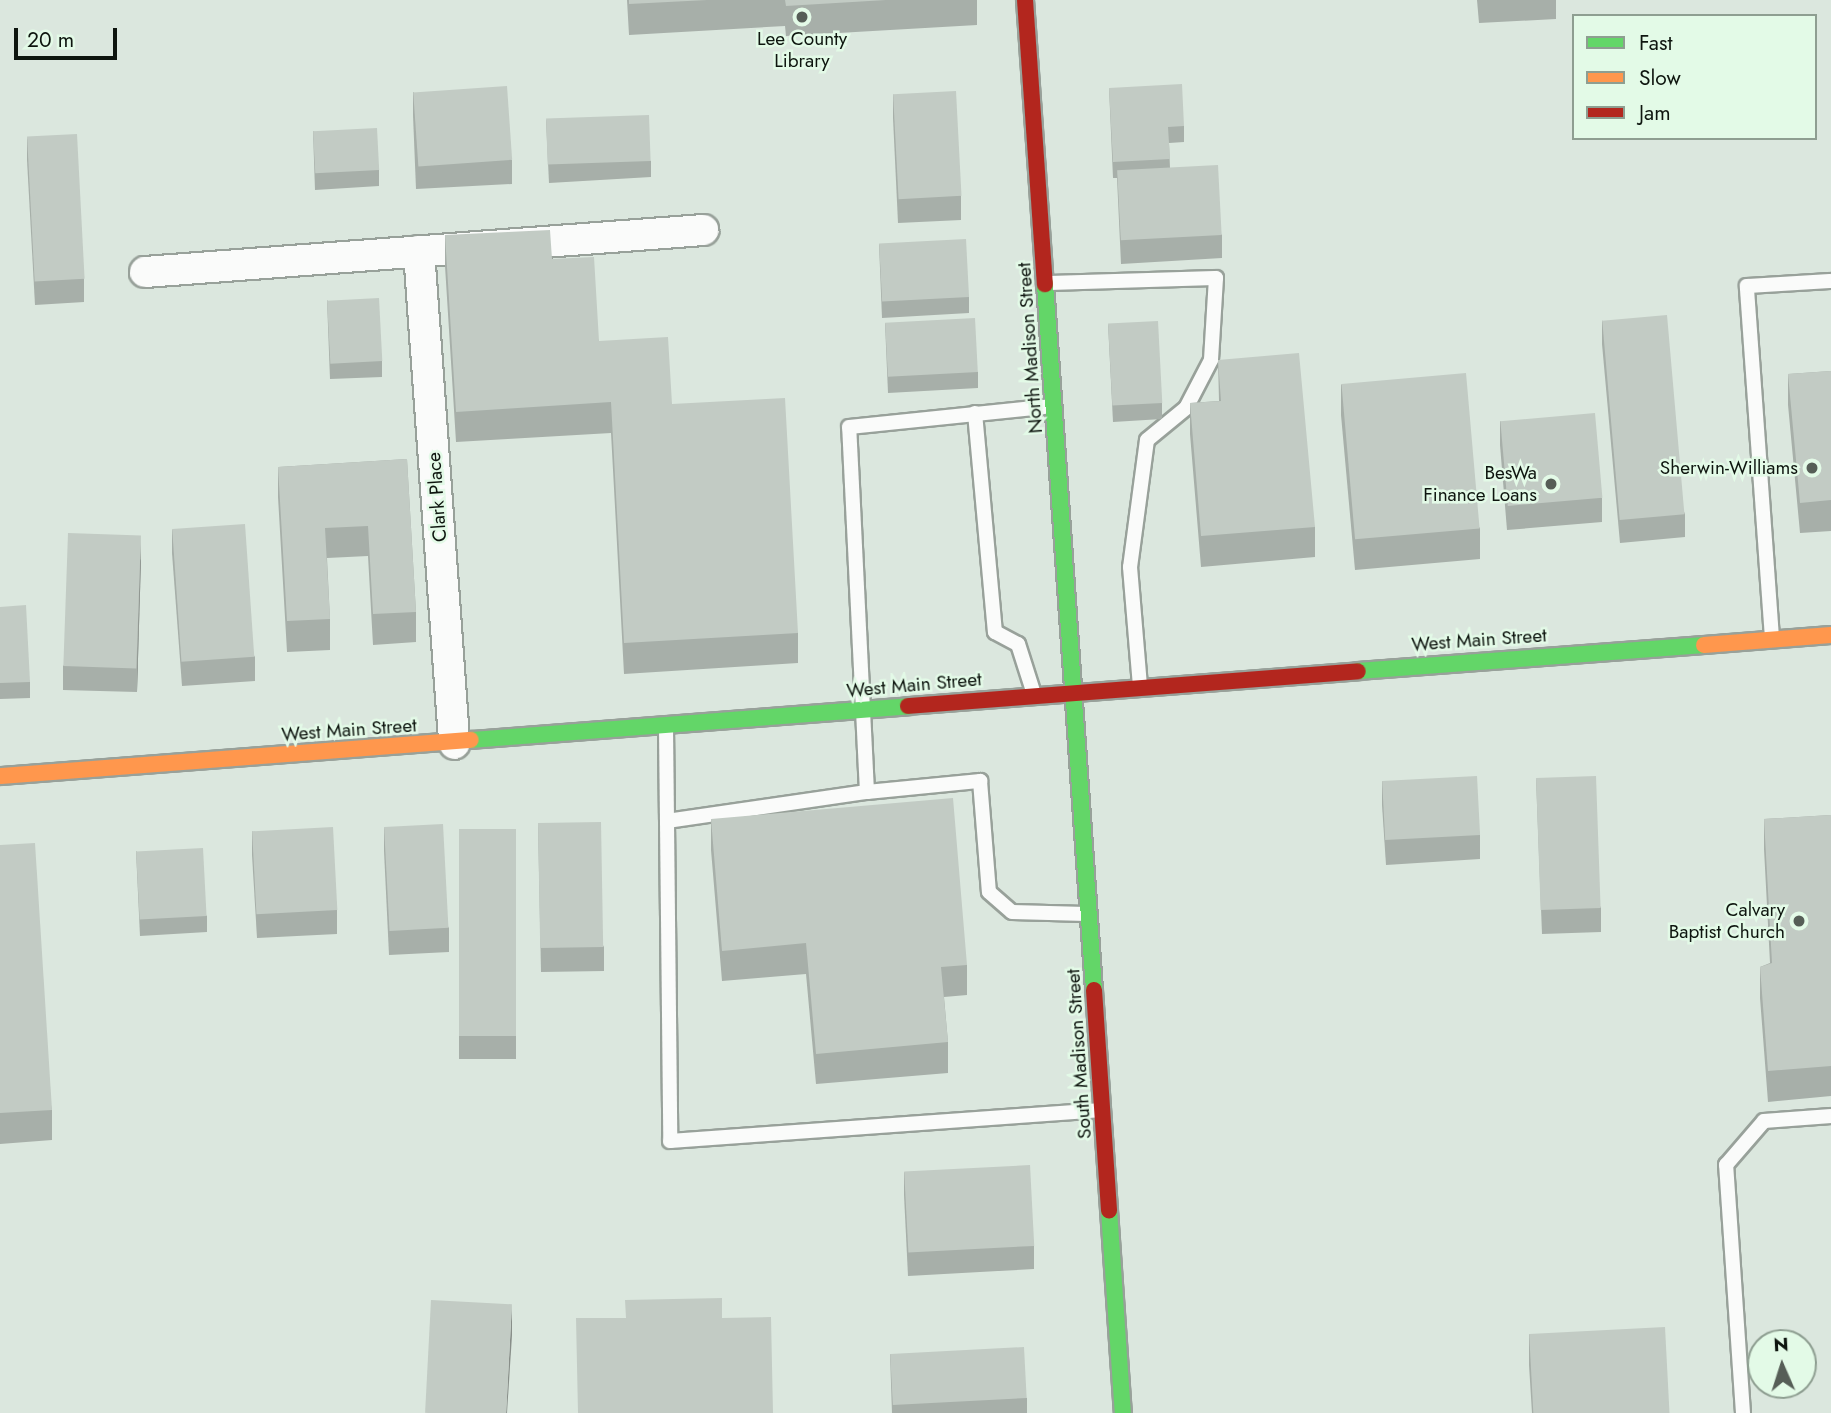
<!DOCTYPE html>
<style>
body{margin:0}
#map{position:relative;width:1831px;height:1413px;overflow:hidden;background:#dbe7de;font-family:Jost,sans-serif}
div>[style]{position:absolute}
.roads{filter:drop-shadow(2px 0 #98a19a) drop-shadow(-2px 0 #98a19a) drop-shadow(0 2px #98a19a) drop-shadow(0 -2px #98a19a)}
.lane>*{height:14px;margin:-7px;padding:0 7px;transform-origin:7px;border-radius:7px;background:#fafbfa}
.street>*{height:30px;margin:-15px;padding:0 15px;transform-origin:15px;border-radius:15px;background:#fafbfa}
.fast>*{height:16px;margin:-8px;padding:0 8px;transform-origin:8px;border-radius:8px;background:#63d668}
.slow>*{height:16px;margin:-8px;padding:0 8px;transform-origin:8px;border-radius:8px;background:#ff974d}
.jam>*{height:16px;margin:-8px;padding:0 8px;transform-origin:8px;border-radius:8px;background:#b3261e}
.wall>*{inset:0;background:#a7afa9;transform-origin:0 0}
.shaded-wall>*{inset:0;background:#888e89}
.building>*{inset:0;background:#c2cbc4;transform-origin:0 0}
.dots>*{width:19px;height:19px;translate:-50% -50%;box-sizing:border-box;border:4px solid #e3fae7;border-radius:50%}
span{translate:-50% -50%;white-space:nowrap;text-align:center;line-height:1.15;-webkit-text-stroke:5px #e3fae7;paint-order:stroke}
.poi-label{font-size:19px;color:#0e150f}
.right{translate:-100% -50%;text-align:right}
.street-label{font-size:19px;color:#0e150f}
.legend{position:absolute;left:1572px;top:14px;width:245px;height:126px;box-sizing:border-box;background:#e3fae7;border:2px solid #8e9e91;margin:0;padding:9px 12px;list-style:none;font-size:21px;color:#0e150f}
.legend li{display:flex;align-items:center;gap:14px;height:35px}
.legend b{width:35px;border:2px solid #8e9e91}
.north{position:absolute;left:1747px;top:1329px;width:70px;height:70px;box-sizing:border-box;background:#e3fae7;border:2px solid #8e9e91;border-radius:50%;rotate:357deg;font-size:19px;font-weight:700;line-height:28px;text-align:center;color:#0e150f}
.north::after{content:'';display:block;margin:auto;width:24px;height:32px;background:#565e57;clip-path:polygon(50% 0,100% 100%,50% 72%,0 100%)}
.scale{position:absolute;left:14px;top:28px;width:103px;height:32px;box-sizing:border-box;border:4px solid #0e150f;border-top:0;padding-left:9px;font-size:21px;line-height:24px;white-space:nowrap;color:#0e150f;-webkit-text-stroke:5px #e3fae7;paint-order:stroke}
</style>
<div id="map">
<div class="roads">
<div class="lane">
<i style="left:1048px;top:283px;width:168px;rotate:-1.7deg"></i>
<i style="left:1216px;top:278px;width:82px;rotate:93.5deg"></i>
<i style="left:1211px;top:360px;width:54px;rotate:117.5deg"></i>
<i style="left:1186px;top:408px;width:50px;rotate:140.6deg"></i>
<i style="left:1147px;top:440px;width:128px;rotate:97.6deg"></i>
<i style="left:1130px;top:567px;width:119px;rotate:85.2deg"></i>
<i style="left:975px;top:413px;width:220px;rotate:84.8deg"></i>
<i style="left:995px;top:632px;width:26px;rotate:28deg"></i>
<i style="left:1018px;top:644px;width:52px;rotate:72.3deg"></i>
<i style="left:1772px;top:638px;width:353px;rotate:-94.1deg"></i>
<i style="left:1747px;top:286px;width:84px;rotate:-3.4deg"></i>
<i style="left:666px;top:727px;width:414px;rotate:89.4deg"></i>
<i style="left:670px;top:1141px;width:433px;rotate:-4.1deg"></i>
<i style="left:867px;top:792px;width:114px;rotate:-5.6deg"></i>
<i style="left:980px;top:781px;width:111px;rotate:85.4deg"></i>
<i style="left:989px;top:892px;width:30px;rotate:41deg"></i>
<i style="left:1012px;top:912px;width:74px;rotate:1.5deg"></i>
<i style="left:667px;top:821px;width:202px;rotate:-8.3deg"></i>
<i style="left:867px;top:792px;width:365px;rotate:-92.8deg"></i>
<i style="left:849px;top:427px;width:203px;rotate:-5.9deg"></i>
<i style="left:1743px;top:1413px;width:249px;rotate:-93.9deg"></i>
<i style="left:1726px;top:1165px;width:58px;rotate:-49.2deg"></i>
<i style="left:1764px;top:1121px;width:67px;rotate:-4.3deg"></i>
</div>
<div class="street">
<i style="left:419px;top:251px;width:494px;rotate:85.9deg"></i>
<i style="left:145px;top:272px;width:560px;rotate:-4.3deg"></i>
</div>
<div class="fast">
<i style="left:1045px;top:284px;width:708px;rotate:86.03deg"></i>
<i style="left:1358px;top:671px;width:347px;rotate:-4.3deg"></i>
<i style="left:471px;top:740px;width:438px;rotate:-4.4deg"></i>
<i style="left:1109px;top:1210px;width:203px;rotate:86.1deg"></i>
</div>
<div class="slow">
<i style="left:1704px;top:645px;width:127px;rotate:-4.5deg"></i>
<i style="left:0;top:776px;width:472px;rotate:-4.4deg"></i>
</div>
<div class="jam">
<i style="left:1025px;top:0;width:285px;rotate:86deg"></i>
<i style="left:908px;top:706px;width:451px;rotate:-4.4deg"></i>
<i style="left:1094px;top:990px;width:221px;rotate:86.1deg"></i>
</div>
</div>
<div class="wall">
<i style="clip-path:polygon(627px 0,977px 0,977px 25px,786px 36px,785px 26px,629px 35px)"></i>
<i style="clip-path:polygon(1477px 0,1556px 0,1556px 19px,1479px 23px)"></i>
<i style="clip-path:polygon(1109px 88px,1184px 126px,1184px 142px,1169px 143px,1170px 168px,1222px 235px,1222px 258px,1121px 264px,1117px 178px,1113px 178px)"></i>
<i style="clip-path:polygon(413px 92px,512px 160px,512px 184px,416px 189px,413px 115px)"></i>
<i style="clip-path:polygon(893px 94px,961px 196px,961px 220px,898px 223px,893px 118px)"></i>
<i style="clip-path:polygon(546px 120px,651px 161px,651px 177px,549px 183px)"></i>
<i style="clip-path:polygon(313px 131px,379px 170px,379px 186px,315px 190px)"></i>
<i style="clip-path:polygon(27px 137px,84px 279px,84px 302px,35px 305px,27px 160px)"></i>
<i style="clip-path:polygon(445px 235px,552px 259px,599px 341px,672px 404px,798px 633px,798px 663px,624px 674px,611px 433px,456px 442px,445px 266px)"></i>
<i style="clip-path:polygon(879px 244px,969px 297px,969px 313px,882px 318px)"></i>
<i style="clip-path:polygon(327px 300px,382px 361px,382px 377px,330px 379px)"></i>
<i style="clip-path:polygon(1602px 320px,1685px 514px,1685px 537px,1620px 543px,1602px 344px)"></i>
<i style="clip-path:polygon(885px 323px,978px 372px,978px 388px,888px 393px)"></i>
<i style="clip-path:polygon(1108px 324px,1162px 403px,1162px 419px,1113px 422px)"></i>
<i style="clip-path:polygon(1218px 360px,1315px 527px,1315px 557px,1201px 567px,1190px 434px,1190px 403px,1219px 401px)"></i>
<i style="clip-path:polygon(1831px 371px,1831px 531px,1800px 533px,1788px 405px,1788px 374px)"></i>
<i style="clip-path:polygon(1341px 384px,1480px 528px,1480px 559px,1355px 570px,1341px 415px)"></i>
<i style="clip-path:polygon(1500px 421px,1602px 498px,1602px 522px,1507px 530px,1500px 445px)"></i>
<i style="clip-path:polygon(407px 459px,416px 612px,416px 642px,373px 645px,368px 556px,327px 558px,330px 619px,330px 650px,287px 652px,278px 497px,278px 467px)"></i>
<i style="clip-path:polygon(172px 529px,255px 657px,255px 681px,182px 686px,172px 553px)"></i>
<i style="clip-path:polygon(141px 559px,137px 692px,63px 690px,63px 666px)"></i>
<i style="clip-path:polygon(0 607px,30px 682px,30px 698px,0 699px)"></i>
<i style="clip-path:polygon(1536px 778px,1601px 908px,1601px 932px,1542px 934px)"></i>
<i style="clip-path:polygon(1382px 781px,1480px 835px,1480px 859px,1386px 865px,1382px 805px)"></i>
<i style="clip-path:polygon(1831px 815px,1831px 1096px,1768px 1102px,1760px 998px,1760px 967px,1770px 963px,1764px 849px,1764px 819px)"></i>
<i style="clip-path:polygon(711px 819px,967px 965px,967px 995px,944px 997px,948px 1042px,948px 1073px,816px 1084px,806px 974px,722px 981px,711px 850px)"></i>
<i style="clip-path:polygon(538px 824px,604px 947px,604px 971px,541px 972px)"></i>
<i style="clip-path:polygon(384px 827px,449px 928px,449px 952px,389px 955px,384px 851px)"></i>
<i style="left:459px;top:829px;width:57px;height:230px"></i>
<i style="clip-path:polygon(252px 831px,337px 910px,337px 934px,257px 938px,252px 855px)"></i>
<i style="clip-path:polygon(0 845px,52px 1110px,52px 1140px,0 1144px)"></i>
<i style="clip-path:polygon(136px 851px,207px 916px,207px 932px,140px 936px)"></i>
<i style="clip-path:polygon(904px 1172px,1034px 1246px,1034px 1269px,908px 1276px,904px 1195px)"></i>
<i style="clip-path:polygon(1529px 1334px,1669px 1413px,1532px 1413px,1529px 1365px)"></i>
<i style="clip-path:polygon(890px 1354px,1027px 1398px,1027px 1413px,892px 1413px)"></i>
</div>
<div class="shaded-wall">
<i style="clip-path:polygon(141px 535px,141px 559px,137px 692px,137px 669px)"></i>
<i style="clip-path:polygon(512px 1304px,512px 1335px,507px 1413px,506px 1413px)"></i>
</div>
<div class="building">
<i style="clip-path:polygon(629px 0,707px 0,629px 4px)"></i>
<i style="clip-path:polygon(785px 0,886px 0,786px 6px)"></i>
<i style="clip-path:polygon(1182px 84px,1184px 126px,1168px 127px,1170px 159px,1113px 162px,1109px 88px)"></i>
<i style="left:507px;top:86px;width:74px;height:94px;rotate:86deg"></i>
<i style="left:956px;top:91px;width:105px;height:63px;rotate:87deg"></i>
<i style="left:649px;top:115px;width:46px;height:103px;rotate:88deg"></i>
<i style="left:377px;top:128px;width:42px;height:64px;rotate:87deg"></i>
<i style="left:77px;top:134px;width:145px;height:50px;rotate:87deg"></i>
<i style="left:1218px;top:165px;width:70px;height:101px;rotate:87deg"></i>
<i style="clip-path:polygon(550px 230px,552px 259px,594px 257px,599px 341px,668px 337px,672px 404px,785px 398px,798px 633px,624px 643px,611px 402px,456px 412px,445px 235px)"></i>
<i style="left:966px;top:239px;width:58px;height:87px;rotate:87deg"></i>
<i style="left:379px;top:298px;width:63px;height:52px;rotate:87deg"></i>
<i style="left:1667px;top:315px;width:200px;height:65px;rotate:85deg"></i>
<i style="left:975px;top:318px;width:54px;height:90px;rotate:87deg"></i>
<i style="left:1158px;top:321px;width:82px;height:50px;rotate:87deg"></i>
<i style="clip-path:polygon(1299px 353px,1315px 527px,1201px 536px,1190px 403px,1221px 401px,1218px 360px)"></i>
<i style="clip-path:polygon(1831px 371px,1831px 500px,1800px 503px,1788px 374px)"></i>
<i style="left:1466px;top:373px;width:156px;height:125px;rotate:85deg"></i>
<i style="left:1595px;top:413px;width:85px;height:95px;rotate:85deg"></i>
<i style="clip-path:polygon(407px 459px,416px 612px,373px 614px,368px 526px,325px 528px,330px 619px,287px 621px,278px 467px)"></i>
<i style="left:245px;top:524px;width:133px;height:73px;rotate:86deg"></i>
<i style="left:68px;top:533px;width:73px;height:133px;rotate:2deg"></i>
<i style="clip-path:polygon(26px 605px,30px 682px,0 683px,0 607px)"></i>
<i style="left:1477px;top:776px;width:59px;height:95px;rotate:87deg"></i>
<i style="left:1596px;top:776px;width:132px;height:60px;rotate:88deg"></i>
<i style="clip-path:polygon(953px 798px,967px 965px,941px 967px,948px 1042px,816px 1054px,806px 943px,722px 951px,711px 819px)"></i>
<i style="clip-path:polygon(1831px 815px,1831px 1066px,1768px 1071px,1760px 967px,1772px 963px,1764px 819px)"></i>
<i style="left:601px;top:822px;width:125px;height:63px;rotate:89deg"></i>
<i style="left:443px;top:824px;width:104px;height:59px;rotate:87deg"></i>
<i style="left:333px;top:827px;width:83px;height:81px;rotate:87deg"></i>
<i style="left:459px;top:829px;width:57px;height:207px"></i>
<i style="clip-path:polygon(35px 843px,52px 1110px,0 1113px,0 845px)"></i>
<i style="left:203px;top:848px;width:68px;height:67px;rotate:87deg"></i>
<i style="left:1030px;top:1165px;width:81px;height:126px;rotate:87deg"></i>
<i style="clip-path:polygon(722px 1298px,722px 1318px,771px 1317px,773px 1413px,578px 1413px,576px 1318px,626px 1318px,625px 1300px)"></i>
<i style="left:431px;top:1300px;width:81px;height:113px;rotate:3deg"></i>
<i style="left:1665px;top:1327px;width:86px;height:136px;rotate:87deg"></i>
<i style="left:1024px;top:1347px;width:51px;height:134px;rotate:87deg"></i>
</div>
<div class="dots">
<i style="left:802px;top:17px;background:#565e57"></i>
<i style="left:1812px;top:468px;background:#565e57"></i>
<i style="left:1551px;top:484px;background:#565e57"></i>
<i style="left:1799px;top:921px;background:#565e57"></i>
</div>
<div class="poi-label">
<span style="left:802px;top:50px">Lee County<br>Library</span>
<span class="right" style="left:1798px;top:468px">Sherwin-Williams</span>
<span class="right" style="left:1537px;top:484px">BesWa<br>Finance Loans</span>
<span class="right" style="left:1785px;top:921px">Calvary<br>Baptist Church</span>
</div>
<div class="street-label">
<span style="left:1030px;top:348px;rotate:-94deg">North Madison Street</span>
<span style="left:437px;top:497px;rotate:-94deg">Clark Place</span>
<span style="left:1479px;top:640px;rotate:-4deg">West Main Street</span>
<span style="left:914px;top:685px;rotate:-5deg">West Main Street</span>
<span style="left:349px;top:730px;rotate:-4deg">West Main Street</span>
<span style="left:1079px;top:1054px;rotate:-94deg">South Madison Street</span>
</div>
<ul class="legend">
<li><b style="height:9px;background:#63d668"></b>Fast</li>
<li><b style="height:9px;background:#ff974d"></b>Slow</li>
<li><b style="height:9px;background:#b3261e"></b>Jam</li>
</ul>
<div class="north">N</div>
<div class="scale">20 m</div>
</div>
